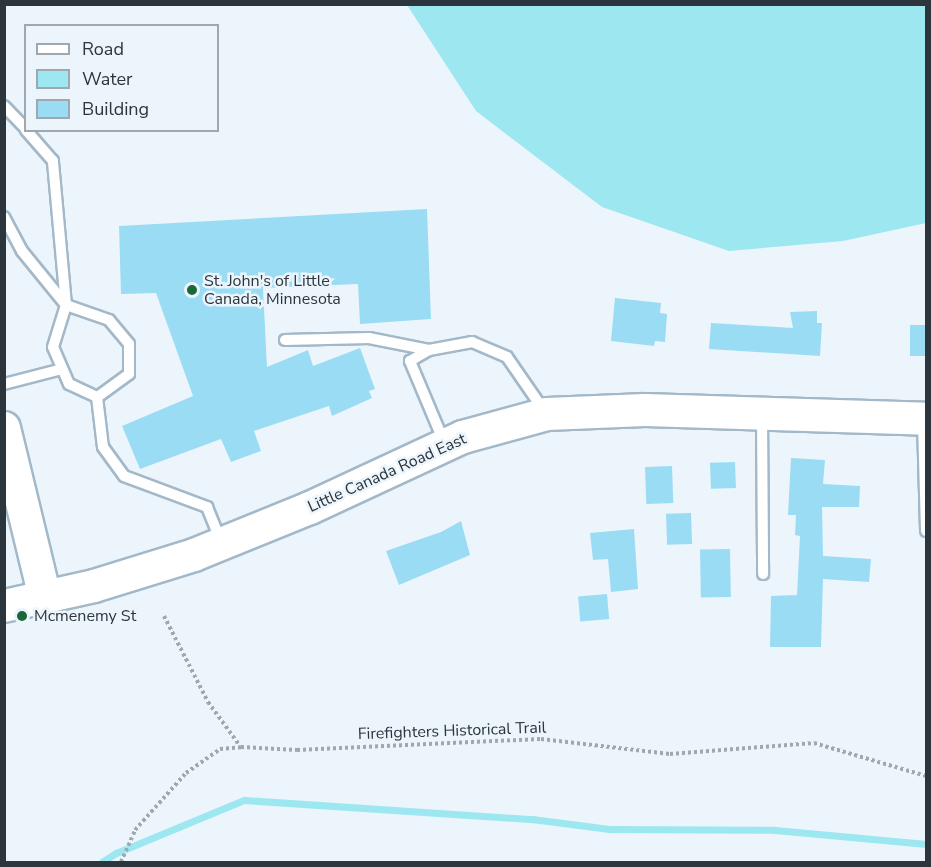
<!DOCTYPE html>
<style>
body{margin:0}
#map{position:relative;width:931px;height:867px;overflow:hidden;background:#ecf5fc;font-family:"Nunito Sans",sans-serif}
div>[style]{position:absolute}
.water>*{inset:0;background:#9de7f0}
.stream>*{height:7px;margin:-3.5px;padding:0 3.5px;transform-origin:3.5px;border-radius:3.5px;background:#9de7f0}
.building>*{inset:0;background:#9bdcf5;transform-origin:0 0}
.path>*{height:4px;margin-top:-2px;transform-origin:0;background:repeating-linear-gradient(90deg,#9fa8af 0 3px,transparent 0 6px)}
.roads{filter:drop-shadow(2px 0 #a3b8c8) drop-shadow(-2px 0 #a3b8c8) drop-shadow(0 2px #a3b8c8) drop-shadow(0 -2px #a3b8c8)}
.lane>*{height:10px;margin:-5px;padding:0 5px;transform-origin:5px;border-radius:5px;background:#fff}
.secondary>*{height:32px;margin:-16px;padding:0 16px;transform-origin:16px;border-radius:16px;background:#fff}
.dots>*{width:16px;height:16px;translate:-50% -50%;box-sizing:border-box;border:3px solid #ecf5fc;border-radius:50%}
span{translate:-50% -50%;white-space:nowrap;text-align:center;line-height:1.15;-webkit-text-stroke:5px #ecf5fc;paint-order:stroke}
.poi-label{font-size:16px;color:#2c353c}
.left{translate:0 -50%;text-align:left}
.street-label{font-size:16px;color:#2c353c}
.frame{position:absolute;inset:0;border:6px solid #2c353c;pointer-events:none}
.legend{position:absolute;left:24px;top:24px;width:195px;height:108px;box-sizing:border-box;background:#ecf5fc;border:2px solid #9fa8af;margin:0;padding:8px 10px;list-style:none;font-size:18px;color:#2c353c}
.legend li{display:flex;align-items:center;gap:12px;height:30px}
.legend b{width:30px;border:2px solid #9fa8af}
</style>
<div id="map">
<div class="water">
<i style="clip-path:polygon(407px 5px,926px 5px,926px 223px,843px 241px,729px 251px,602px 207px,476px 111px)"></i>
</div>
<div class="stream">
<i style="left:102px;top:862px;width:17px;rotate:-33deg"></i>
<i style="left:116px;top:853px;width:139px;rotate:-22.5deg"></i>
<i style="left:244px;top:800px;width:289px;rotate:3.8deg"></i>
<i style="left:532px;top:819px;width:78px;rotate:7.4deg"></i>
<i style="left:609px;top:829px;width:166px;rotate:0.3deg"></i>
<i style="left:775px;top:830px;width:152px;rotate:5.3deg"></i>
</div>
<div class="building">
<i style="clip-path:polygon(427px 209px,431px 319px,360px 324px,358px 284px,263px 288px,267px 367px,308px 350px,313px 366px,360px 348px,375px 389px,369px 391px,372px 398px,332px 416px,329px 406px,254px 431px,261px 451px,231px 462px,221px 439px,140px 469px,122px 426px,193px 396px,156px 293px,121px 294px,119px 226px)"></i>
<i style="clip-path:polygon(615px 298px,661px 303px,660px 313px,667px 314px,665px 342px,655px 341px,654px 346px,611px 341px)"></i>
<i style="clip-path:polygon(817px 311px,817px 323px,822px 323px,820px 356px,709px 349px,711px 323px,793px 328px,790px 312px)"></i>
<i style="left:927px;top:325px;width:31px;height:17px;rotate:90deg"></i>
<i style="clip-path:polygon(791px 458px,825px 460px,823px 484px,860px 486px,859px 507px,822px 507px,823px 556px,871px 559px,869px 582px,823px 579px,821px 647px,770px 647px,771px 596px,797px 595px,800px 536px,795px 535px,796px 515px,788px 515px)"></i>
<i style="left:735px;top:462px;width:26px;height:25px;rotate:88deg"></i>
<i style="left:672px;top:466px;width:37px;height:27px;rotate:88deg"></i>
<i style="left:691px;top:513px;width:31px;height:25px;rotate:88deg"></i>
<i style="clip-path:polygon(461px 521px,470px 555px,399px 585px,386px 551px,441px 532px)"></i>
<i style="clip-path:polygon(634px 529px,638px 589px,611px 592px,608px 559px,593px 560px,590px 533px)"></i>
<i style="left:730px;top:549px;width:48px;height:30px;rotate:89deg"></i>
<i style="left:607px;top:594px;width:25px;height:29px;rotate:85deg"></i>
</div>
<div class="path">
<i style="left:164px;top:616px;width:97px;rotate:62.9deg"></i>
<i style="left:208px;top:702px;width:54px;rotate:54deg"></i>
<i style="left:121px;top:862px;width:35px;rotate:-66deg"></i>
<i style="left:135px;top:830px;width:76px;rotate:-48.2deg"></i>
<i style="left:186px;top:773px;width:42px;rotate:-35.2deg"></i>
<i style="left:220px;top:749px;width:21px;rotate:-5deg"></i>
<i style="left:241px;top:747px;width:56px;rotate:3.1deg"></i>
<i style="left:297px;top:750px;width:244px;rotate:-2.6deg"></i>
<i style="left:541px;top:739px;width:130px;rotate:6.6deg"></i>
<i style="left:670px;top:754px;width:144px;rotate:-4.4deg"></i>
<i style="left:814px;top:743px;width:117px;rotate:16.4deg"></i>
</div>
<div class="roads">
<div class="lane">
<i style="left:4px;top:106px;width:32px;rotate:46deg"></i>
<i style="left:4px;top:217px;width:38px;rotate:62deg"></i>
<i style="left:22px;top:251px;width:70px;rotate:50.8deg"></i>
<i style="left:66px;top:305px;width:46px;rotate:19.2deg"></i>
<i style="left:109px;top:320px;width:31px;rotate:50deg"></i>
<i style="left:129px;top:344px;width:30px;rotate:90deg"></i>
<i style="left:129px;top:374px;width:39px;rotate:144deg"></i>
<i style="left:97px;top:397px;width:31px;rotate:-155deg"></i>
<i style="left:69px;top:384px;width:40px;rotate:-113.4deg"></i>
<i style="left:53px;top:347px;width:44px;rotate:-72.8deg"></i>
<i style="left:66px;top:305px;width:145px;rotate:-95.2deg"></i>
<i style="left:53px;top:161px;width:41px;rotate:-131.1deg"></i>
<i style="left:285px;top:340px;width:84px;rotate:-1.4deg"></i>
<i style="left:369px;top:338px;width:61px;rotate:11.3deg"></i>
<i style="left:4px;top:384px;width:60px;rotate:-14.5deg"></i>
<i style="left:97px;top:397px;width:50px;rotate:83.2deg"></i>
<i style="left:103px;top:447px;width:36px;rotate:54deg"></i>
<i style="left:124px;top:476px;width:89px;rotate:20.5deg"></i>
<i style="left:207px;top:507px;width:38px;rotate:68deg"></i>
<i style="left:762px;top:415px;width:159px;rotate:89.6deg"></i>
<i style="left:923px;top:422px;width:109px;rotate:88.4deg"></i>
<i style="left:444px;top:442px;width:88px;rotate:-112.8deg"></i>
<i style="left:410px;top:361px;width:22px;rotate:-30deg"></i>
<i style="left:429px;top:350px;width:44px;rotate:-10.5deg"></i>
<i style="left:472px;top:342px;width:38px;rotate:23deg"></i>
<i style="left:507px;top:357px;width:67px;rotate:55.4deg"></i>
</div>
<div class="secondary">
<i style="left:4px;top:428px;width:175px;rotate:76.4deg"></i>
<i style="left:4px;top:606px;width:92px;rotate:-12.5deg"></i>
<i style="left:94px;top:586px;width:105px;rotate:-17.2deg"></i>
<i style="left:194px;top:555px;width:125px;rotate:-22.1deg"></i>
<i style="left:310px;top:508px;width:169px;rotate:-24.9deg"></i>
<i style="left:463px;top:437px;width:87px;rotate:-15.3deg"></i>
<i style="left:547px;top:414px;width:98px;rotate:-2.3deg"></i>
<i style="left:645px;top:410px;width:281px;rotate:1.8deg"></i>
</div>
</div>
<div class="dots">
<i style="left:192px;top:290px;background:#1a6837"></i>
<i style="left:22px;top:616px;background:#1a6837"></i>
</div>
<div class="poi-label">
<span class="left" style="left:204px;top:290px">St. John's of Little<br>Canada, Minnesota</span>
<span class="left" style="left:34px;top:616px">Mcmenemy St</span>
</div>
<div class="street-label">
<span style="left:387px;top:473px;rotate:-24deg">Little Canada Road East</span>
<span style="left:452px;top:731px;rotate:-2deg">Firefighters Historical Trail</span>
</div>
<div class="frame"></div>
<ul class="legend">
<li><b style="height:8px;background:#fff"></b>Road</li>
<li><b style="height:16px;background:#9de7f0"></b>Water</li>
<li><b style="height:16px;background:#9bdcf5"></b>Building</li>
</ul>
</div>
